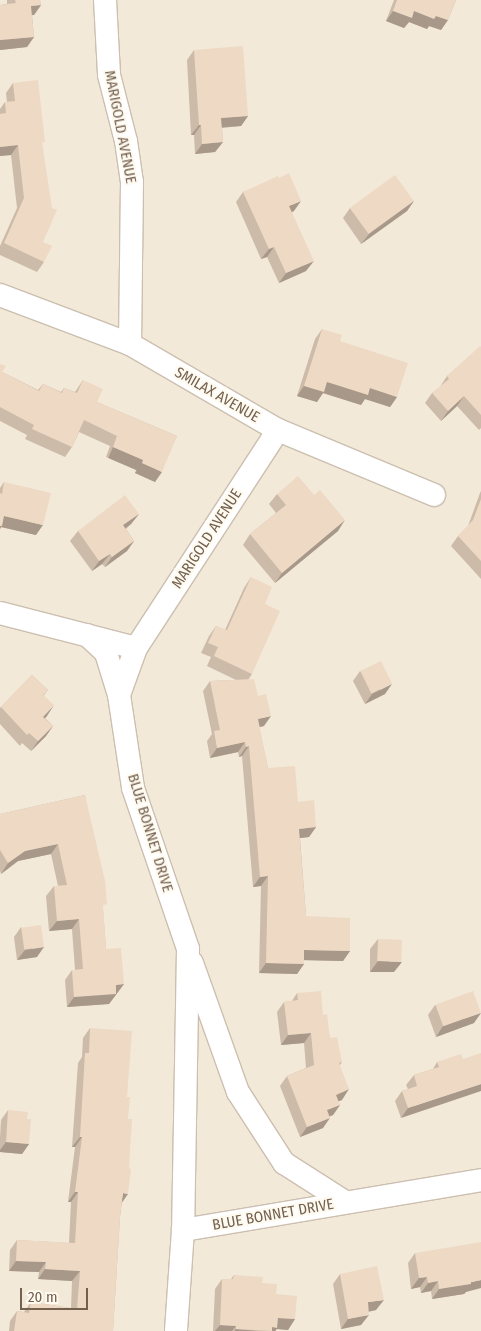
<!DOCTYPE html>
<style>
body{margin:0}
#map{position:relative;width:481px;height:1331px;overflow:hidden;background:#fbf6ea;font-family:"Fira Sans Condensed",sans-serif}
div>[style]{position:absolute}
.residential>*{inset:0;background:#f2e9d9;transform-origin:0 0}
.roads{filter:drop-shadow(1px 0 #ccbfb0) drop-shadow(-1px 0 #ccbfb0) drop-shadow(0 1px #ccbfb0) drop-shadow(0 -1px #ccbfb0)}
.minor>*{height:22px;margin:-11px;padding:0 11px;transform-origin:11px;border-radius:11px;background:#fff}
.wall>*{inset:0;background:#cdbba9}
.shaded-wall>*{inset:0;background:#a79889;transform-origin:0 0}
.building>*{inset:0;background:#eed9c4;transform-origin:0 0}
span{translate:-50% -50%;white-space:nowrap;text-align:center;line-height:1.15;-webkit-text-stroke:4px #fefaf0;paint-order:stroke}
.street-label{font-size:15px;color:#74604f}
.scale{position:absolute;left:20px;top:1288px;width:68px;height:22px;box-sizing:border-box;border:2px solid #74604f;border-top:0;padding-left:6px;font-size:15px;line-height:18px;white-space:nowrap;color:#74604f;-webkit-text-stroke:4px #fefaf0;paint-order:stroke}
</style>
<div id="map">
<div class="residential">
<i style="left:0;top:0;width:481px;height:1331px"></i>
</div>
<div class="roads">
<div class="minor">
<i style="left:105px;top:0;width:75px;rotate:86.9deg"></i>
<i style="left:109px;top:75px;width:68px;rotate:75.6deg"></i>
<i style="left:126px;top:141px;width:41px;rotate:81.7deg"></i>
<i style="left:132px;top:182px;width:162px;rotate:90.7deg"></i>
<i style="left:0;top:295px;width:139px;rotate:20.7deg"></i>
<i style="left:130px;top:344px;width:171px;rotate:30.2deg"></i>
<i style="left:278px;top:430px;width:169px;rotate:22.6deg"></i>
<i style="left:0;top:613px;width:140px;rotate:14.4deg"></i>
<i style="left:136px;top:648px;width:50px;rotate:109.9deg"></i>
<i style="left:119px;top:695px;width:94px;rotate:81.4deg"></i>
<i style="left:133px;top:788px;width:170px;rotate:71.1deg"></i>
<i style="left:188px;top:949px;width:281px;rotate:91deg"></i>
<i style="left:183px;top:1230px;width:101px;rotate:94deg"></i>
<i style="left:87px;top:635px;width:26px;rotate:43deg"></i>
<i style="left:106px;top:653px;width:44px;rotate:72.8deg"></i>
<i style="left:136px;top:648px;width:260px;rotate:-56.9deg"></i>
<i style="left:192px;top:963px;width:137px;rotate:70.4deg"></i>
<i style="left:238px;top:1092px;width:85px;rotate:57.1deg"></i>
<i style="left:284px;top:1163px;width:72px;rotate:32.6deg"></i>
<i style="left:183px;top:1230px;width:302px;rotate:-9.5deg"></i>
</div>
</div>
<div class="wall">
<i style="clip-path:polygon(7px 0,40px 0,41px 5px,34px 15px,32px 15px,34px 37px,27px 47px,0 50px,0 5px,7px 4px)"></i>
<i style="clip-path:polygon(394px 0,456px 0,448px 20px,441px 30px,429px 26px,427px 29px,409px 22px,404px 28px,386px 21px)"></i>
<i style="clip-path:polygon(194px 50px,248px 116px,241px 126px,222px 128px,223px 142px,215px 152px,195px 154px,194px 135px,191px 135px,187px 60px)"></i>
<i style="clip-path:polygon(13px 83px,42px 145px,43px 242px,44px 262px,37px 272px,0 255px,0 246px,17px 208px,11px 155px,0 156px,0 109px,5px 102px,7px 102px,6px 93px)"></i>
<i style="clip-path:polygon(279px 178px,294px 211px,292px 212px,306px 271px,279px 283px,267px 257px,261px 259px,236px 202px,243px 192px)"></i>
<i style="clip-path:polygon(414px 201px,407px 211px,361px 244px,343px 218px,350px 208px)"></i>
<i style="clip-path:polygon(322px 329px,340px 341px,397px 397px,390px 407px,365px 399px,361px 405px,323px 393px,317px 402px,297px 396px,315px 339px)"></i>
<i style="clip-path:polygon(481px 347px,481px 428px,479px 430px,457px 406px,441px 421px,425px 403px,432px 393px,440px 387px,447px 376px)"></i>
<i style="clip-path:polygon(0 364px,2px 372px,38px 390px,43px 384px,61px 392px,64px 388px,75px 392px,83px 380px,97px 402px,177px 436px,155px 482px,135px 473px,136px 470px,106px 457px,110px 446px,79px 432px,72px 447px,65px 457px,25px 439px,27px 435px,0 421px)"></i>
<i style="clip-path:polygon(4px 482px,36px 535px,1px 527px,0 529px,0 488px)"></i>
<i style="clip-path:polygon(481px 491px,481px 579px,451px 546px,458px 536px,468px 526px,480px 493px)"></i>
<i style="clip-path:polygon(277px 494px,338px 531px,275px 583px,243px 545px,250px 534px,276px 513px,269px 504px)"></i>
<i style="clip-path:polygon(139px 514px,131px 524px,126px 529px,134px 541px,127px 551px,105px 567px,102px 564px,92px 571px,70px 541px,78px 531px)"></i>
<i style="clip-path:polygon(251px 577px,265px 604px,252px 674px,248px 680px,264px 726px,259px 727px,268px 768px,298px 802px,316px 827px,309px 837px,300px 838px,306px 916px,350px 951px,343px 961px,304px 960px,304px 964px,297px 974px,259px 973px,261px 886px,253px 887px,242px 756px,239px 757px,238px 752px,210px 758px,207px 741px,212px 734px,203px 691px,210px 681px,236px 680px,207px 666px,211px 657px,201px 653px,209px 636px,216px 626px,225px 630px,244px 588px)"></i>
<i style="clip-path:polygon(360px 671px,385px 694px,365px 704px,353px 681px)"></i>
<i style="clip-path:polygon(32px 675px,48px 690px,44px 695px,47px 716px,45px 718px,53px 726px,46px 736px,31px 751px,22px 743px,20px 746px,0 724px,0 708px)"></i>
<i style="clip-path:polygon(85px 795px,103px 910px,106px 949px,124px 984px,109px 1004px,67px 1007px,65px 980px,72px 970px,75px 970px,72px 929px,49px 931px,46px 896px,54px 886px,58px 886px,51px 854px,18px 861px,1px 874px,0 871px,0 814px)"></i>
<i style="clip-path:polygon(21px 927px,37px 957px,17px 960px,14px 937px)"></i>
<i style="clip-path:polygon(378px 939px,394px 972px,370px 972px,370px 949px)"></i>
<i style="clip-path:polygon(297px 993px,323px 1015px,330px 1038px,342px 1062px,340px 1065px,342px 1100px,338px 1101px,340px 1105px,333px 1115px,329px 1117px,323px 1128px,300px 1137px,280px 1086px,287px 1076px,306px 1068px,304px 1043px,281px 1045px,277px 1012px,284px 1002px,292px 1001px)"></i>
<i style="clip-path:polygon(435px 1005px,474px 1023px,436px 1037px,428px 1015px)"></i>
<i style="clip-path:polygon(90px 1028px,127px 1097px,122px 1202px,120px 1217px,113px 1331px,9px 1331px,10px 1321px,17px 1311px,24px 1312px,31px 1302px,71px 1308px,72px 1281px,38px 1279px,39px 1272px,9px 1271px,10px 1250px,17px 1240px,69px 1243px,71px 1202px,68px 1202px,75px 1147px,72px 1147px,78px 1063px,82px 1057px,83px 1038px)"></i>
<i style="clip-path:polygon(463px 1059px,401px 1118px,395px 1101px,402px 1091px,408px 1089px,406px 1085px,414px 1075px,433px 1069px,437px 1062px)"></i>
<i style="clip-path:polygon(8px 1110px,27px 1119px,29px 1144px,22px 1154px,0 1152px,0 1137px,1px 1120px)"></i>
<i style="clip-path:polygon(415px 1253px,466px 1292px,464px 1294px,432px 1299px,431px 1291px,421px 1293px,420px 1287px,411px 1289px,408px 1263px)"></i>
<i style="clip-path:polygon(340px 1274px,376px 1310px,368px 1312px,361px 1325px,341px 1329px,333px 1284px)"></i>
<i style="clip-path:polygon(234px 1275px,262px 1283px,276px 1294px,295px 1319px,288px 1330px,277px 1329px,275px 1331px,213px 1331px,215px 1289px,222px 1279px,231px 1279px)"></i>
</div>
<div class="shaded-wall">
<i style="clip-path:polygon(41px 5px,34px 15px,24px 16px,31px 6px)"></i>
<i style="clip-path:polygon(393px 11px,414px 11px,436px 16px,448px 20px,441px 30px,429px 26px,427px 29px,409px 22px,404px 28px,386px 21px)"></i>
<i style="clip-path:polygon(34px 37px,27px 47px,0 50px,0 40px)"></i>
<i style="clip-path:polygon(248px 116px,241px 126px,214px 128px,221px 118px)"></i>
<i style="clip-path:polygon(199px 125px,201px 125px,194px 135px,191px 135px)"></i>
<i style="clip-path:polygon(223px 142px,215px 152px,195px 154px,202px 144px)"></i>
<i style="clip-path:polygon(18px 145px,11px 155px,0 156px,0 147px)"></i>
<i style="clip-path:polygon(301px 201px,294px 211px,282px 216px,289px 206px)"></i>
<i style="clip-path:polygon(414px 201px,407px 211px,361px 244px,369px 234px)"></i>
<i style="clip-path:polygon(274px 247px,267px 257px,261px 259px,269px 249px)"></i>
<i style="clip-path:polygon(314px 261px,306px 271px,279px 283px,286px 273px)"></i>
<i style="clip-path:polygon(327px 382px,370px 388px,397px 397px,390px 407px,365px 399px,361px 405px,323px 393px,317px 402px,297px 396px,304px 386px)"></i>
<i style="clip-path:polygon(464px 396px,457px 406px,441px 421px,448px 411px)"></i>
<i style="left:113px;top:447px;width:33px;height:12px;rotate:23deg"></i>
<i style="clip-path:polygon(142px 463px,162px 472px,155px 482px,135px 473px)"></i>
<i style="clip-path:polygon(139px 514px,131px 524px,116px 535px,123px 525px)"></i>
<i style="clip-path:polygon(4px 516px,43px 525px,36px 535px,1px 527px,0 529px,0 522px)"></i>
<i style="clip-path:polygon(345px 520px,338px 531px,275px 583px,282px 573px)"></i>
<i style="clip-path:polygon(134px 541px,127px 551px,105px 567px,112px 557px)"></i>
<i style="clip-path:polygon(110px 554px,102px 564px,92px 571px,99px 561px)"></i>
<i style="clip-path:polygon(392px 684px,385px 694px,365px 704px,372px 694px)"></i>
<i style="clip-path:polygon(54px 705px,47px 716px,36px 727px,43px 717px)"></i>
<i style="clip-path:polygon(271px 716px,264px 726px,250px 729px,258px 719px)"></i>
<i style="clip-path:polygon(53px 726px,46px 736px,31px 751px,38px 741px)"></i>
<i style="clip-path:polygon(245px 742px,238px 752px,210px 758px,217px 748px)"></i>
<i style="clip-path:polygon(249px 746px,242px 756px,239px 757px,246px 747px)"></i>
<i style="clip-path:polygon(316px 827px,309px 837px,292px 839px,299px 829px)"></i>
<i style="clip-path:polygon(58px 844px,51px 854px,18px 861px,1px 874px,8px 863px,25px 851px)"></i>
<i style="clip-path:polygon(268px 876px,261px 886px,253px 887px,260px 877px)"></i>
<i style="clip-path:polygon(79px 919px,72px 929px,49px 931px,57px 921px)"></i>
<i style="clip-path:polygon(44px 947px,37px 957px,17px 960px,25px 950px)"></i>
<i style="clip-path:polygon(304px 950px,350px 951px,343px 961px,297px 960px)"></i>
<i style="clip-path:polygon(378px 961px,402px 962px,394px 972px,370px 972px)"></i>
<i style="clip-path:polygon(266px 963px,304px 964px,297px 974px,259px 973px)"></i>
<i style="clip-path:polygon(124px 984px,109px 1004px,67px 1007px,74px 997px,116px 985px)"></i>
<i style="clip-path:polygon(481px 1013px,474px 1023px,436px 1037px,443px 1026px)"></i>
<i style="clip-path:polygon(311px 1033px,304px 1043px,281px 1045px,288px 1035px)"></i>
<i style="clip-path:polygon(481px 1084px,481px 1091px,401px 1118px,408px 1108px)"></i>
<i style="clip-path:polygon(349px 1089px,342px 1100px,329px 1105px,336px 1095px)"></i>
<i style="clip-path:polygon(340px 1105px,333px 1115px,320px 1120px,327px 1110px)"></i>
<i style="clip-path:polygon(330px 1118px,323px 1128px,300px 1137px,307px 1127px)"></i>
<i style="clip-path:polygon(80px 1137px,82px 1137px,75px 1147px,72px 1147px)"></i>
<i style="clip-path:polygon(6px 1142px,29px 1144px,22px 1154px,0 1152px,0 1150px)"></i>
<i style="clip-path:polygon(75px 1192px,78px 1192px,71px 1202px,68px 1202px)"></i>
<i style="clip-path:polygon(123px 1193px,128px 1194px,121px 1204px)"></i>
<i style="clip-path:polygon(16px 1261px,46px 1262px,39px 1272px,9px 1271px)"></i>
<i style="clip-path:polygon(45px 1269px,80px 1271px,72px 1281px,38px 1279px)"></i>
<i style="clip-path:polygon(427px 1277px,420px 1287px,411px 1289px,419px 1278px)"></i>
<i style="clip-path:polygon(481px 1280px,481px 1288px,466px 1292px,464px 1294px,432px 1299px,439px 1289px)"></i>
<i style="clip-path:polygon(438px 1281px,431px 1291px,421px 1293px,428px 1283px)"></i>
<i style="clip-path:polygon(384px 1300px,376px 1310px,361px 1313px,368px 1302px)"></i>
<i style="clip-path:polygon(369px 1315px,361px 1325px,341px 1329px,348px 1319px)"></i>
<i style="clip-path:polygon(278px 1318px,295px 1319px,288px 1330px,277px 1329px,275px 1331px,270px 1331px)"></i>
<i style="clip-path:polygon(220px 1325px,236px 1326px,232px 1331px,215px 1331px)"></i>
<i style="clip-path:polygon(236px 1329px,257px 1331px,234px 1331px)"></i>
</div>
<div class="building">
<i style="clip-path:polygon(15px 0,40px 0,41px 5px,31px 6px,34px 37px,0 40px,0 5px,16px 3px)"></i>
<i style="clip-path:polygon(397px 0,456px 0,448px 20px,436px 16px,434px 19px,414px 11px,412px 18px,393px 11px)"></i>
<i style="clip-path:polygon(243px 46px,248px 116px,221px 118px,223px 142px,202px 144px,201px 125px,199px 125px,194px 50px)"></i>
<i style="clip-path:polygon(38px 80px,45px 142px,42px 142px,52px 208px,57px 210px,43px 242px,52px 246px,44px 262px,4px 243px,24px 198px,18px 145px,0 147px,0 114px,6px 113px,5px 102px,15px 101px,13px 83px)"></i>
<i style="clip-path:polygon(289px 173px,301px 201px,289px 206px,314px 261px,286px 273px,274px 247px,269px 249px,243px 192px,278px 176px,279px 178px)"></i>
<i style="left:395px;top:175px;width:32px;height:56px;rotate:54deg"></i>
<i style="clip-path:polygon(322px 329px,342px 335px,340px 341px,408px 363px,397px 397px,370px 388px,368px 395px,327px 382px,324px 392px,304px 386px)"></i>
<i style="clip-path:polygon(480px 346px,481px 347px,481px 415px,464px 396px,448px 411px,432px 393px,449px 379px,447px 376px)"></i>
<i style="clip-path:polygon(0 364px,6px 366px,2px 372px,39px 391px,43px 384px,62px 393px,64px 388px,77px 393px,83px 380px,103px 389px,97px 402px,177px 436px,162px 472px,142px 463px,143px 460px,113px 447px,117px 436px,84px 420px,72px 447px,32px 429px,34px 425px,0 407px)"></i>
<i style="clip-path:polygon(298px 476px,314px 495px,320px 490px,345px 520px,282px 573px,250px 534px,286px 505px,277px 494px)"></i>
<i style="clip-path:polygon(4px 482px,51px 493px,43px 525px,4px 516px,2px 526px,0 526px,0 493px,2px 494px)"></i>
<i style="clip-path:polygon(125px 495px,139px 514px,123px 525px,134px 541px,112px 557px,110px 554px,99px 561px,78px 531px)"></i>
<i style="clip-path:polygon(481px 499px,481px 561px,458px 536px,473px 520px)"></i>
<i style="clip-path:polygon(251px 577px,272px 587px,265px 604px,280px 611px,252px 674px,214px 656px,218px 647px,208px 643px,216px 626px,227px 630px)"></i>
<i style="left:381px;top:661px;width:25px;height:23px;rotate:64deg"></i>
<i style="clip-path:polygon(32px 675px,48px 690px,43px 695px,54px 705px,43px 717px,53px 726px,38px 741px,29px 733px,27px 735px,1px 707px)"></i>
<i style="clip-path:polygon(254px 679px,258px 696px,266px 694px,271px 716px,258px 719px,268px 768px,295px 766px,298px 802px,314px 800px,316px 827px,299px 829px,306px 916px,350px 918px,350px 951px,304px 950px,304px 964px,266px 963px,268px 876px,260px 877px,249px 746px,246px 747px,245px 742px,217px 748px,214px 731px,220px 730px,210px 681px)"></i>
<i style="clip-path:polygon(85px 795px,105px 881px,107px 904px,103px 905px,106px 949px,121px 948px,124px 984px,116px 985px,116px 994px,74px 997px,72px 970px,83px 969px,79px 919px,57px 921px,54px 886px,67px 885px,58px 844px,25px 851px,8px 863px,0 850px,0 814px)"></i>
<i style="left:41px;top:925px;width:22px;height:20px;rotate:82deg"></i>
<i style="left:378px;top:939px;width:24px;height:22px;rotate:2deg"></i>
<i style="clip-path:polygon(321px 991px,323px 1015px,327px 1014px,330px 1038px,337px 1037px,342px 1062px,339px 1063px,349px 1089px,336px 1095px,340px 1105px,327px 1110px,330px 1118px,307px 1127px,287px 1076px,314px 1065px,311px 1033px,288px 1035px,284px 1002px,298px 1000px,297px 993px)"></i>
<i style="left:473px;top:991px;width:23px;height:40px;rotate:70deg"></i>
<i style="clip-path:polygon(90px 1028px,132px 1031px,127px 1097px,130px 1097px,128px 1119px,132px 1119px,129px 1168px,131px 1169px,128px 1194px,123px 1193px,120px 1217px,113px 1331px,14px 1331px,17px 1311px,29px 1313px,31px 1302px,77px 1309px,80px 1271px,45px 1269px,46px 1262px,16px 1261px,17px 1240px,75px 1243px,78px 1192px,75px 1192px,82px 1137px,80px 1137px,85px 1053px,89px 1053px)"></i>
<i style="clip-path:polygon(481px 1053px,481px 1084px,408px 1108px,402px 1091px,417px 1086px,414px 1075px,439px 1067px,437px 1062px,461px 1054px,463px 1059px)"></i>
<i style="clip-path:polygon(8px 1110px,28px 1112px,27px 1119px,31px 1119px,29px 1144px,6px 1142px)"></i>
<i style="clip-path:polygon(481px 1242px,481px 1280px,471px 1282px,471px 1284px,439px 1289px,438px 1281px,428px 1283px,427px 1277px,419px 1278px,415px 1253px)"></i>
<i style="clip-path:polygon(377px 1266px,384px 1300px,368px 1302px,369px 1315px,348px 1319px,340px 1274px)"></i>
<i style="clip-path:polygon(234px 1275px,263px 1277px,262px 1283px,277px 1284px,276px 1294px,297px 1296px,295px 1319px,278px 1318px,277px 1328px,272px 1327px,272px 1331px,236px 1329px,236px 1326px,220px 1325px,222px 1279px,233px 1279px)"></i>
</div>
<div class="street-label">
<span style="left:120px;top:127px;rotate:79deg">MARIGOLD AVENUE</span>
<span style="left:217px;top:395px;rotate:30deg">SMILAX AVENUE</span>
<span style="left:207px;top:539px;rotate:-57deg">MARIGOLD AVENUE</span>
<span style="left:150px;top:833px;rotate:73deg">BLUE BONNET DRIVE</span>
<span style="left:273px;top:1215px;rotate:-10deg">BLUE BONNET DRIVE</span>
</div>
<div class="scale">20 m</div>
</div>
